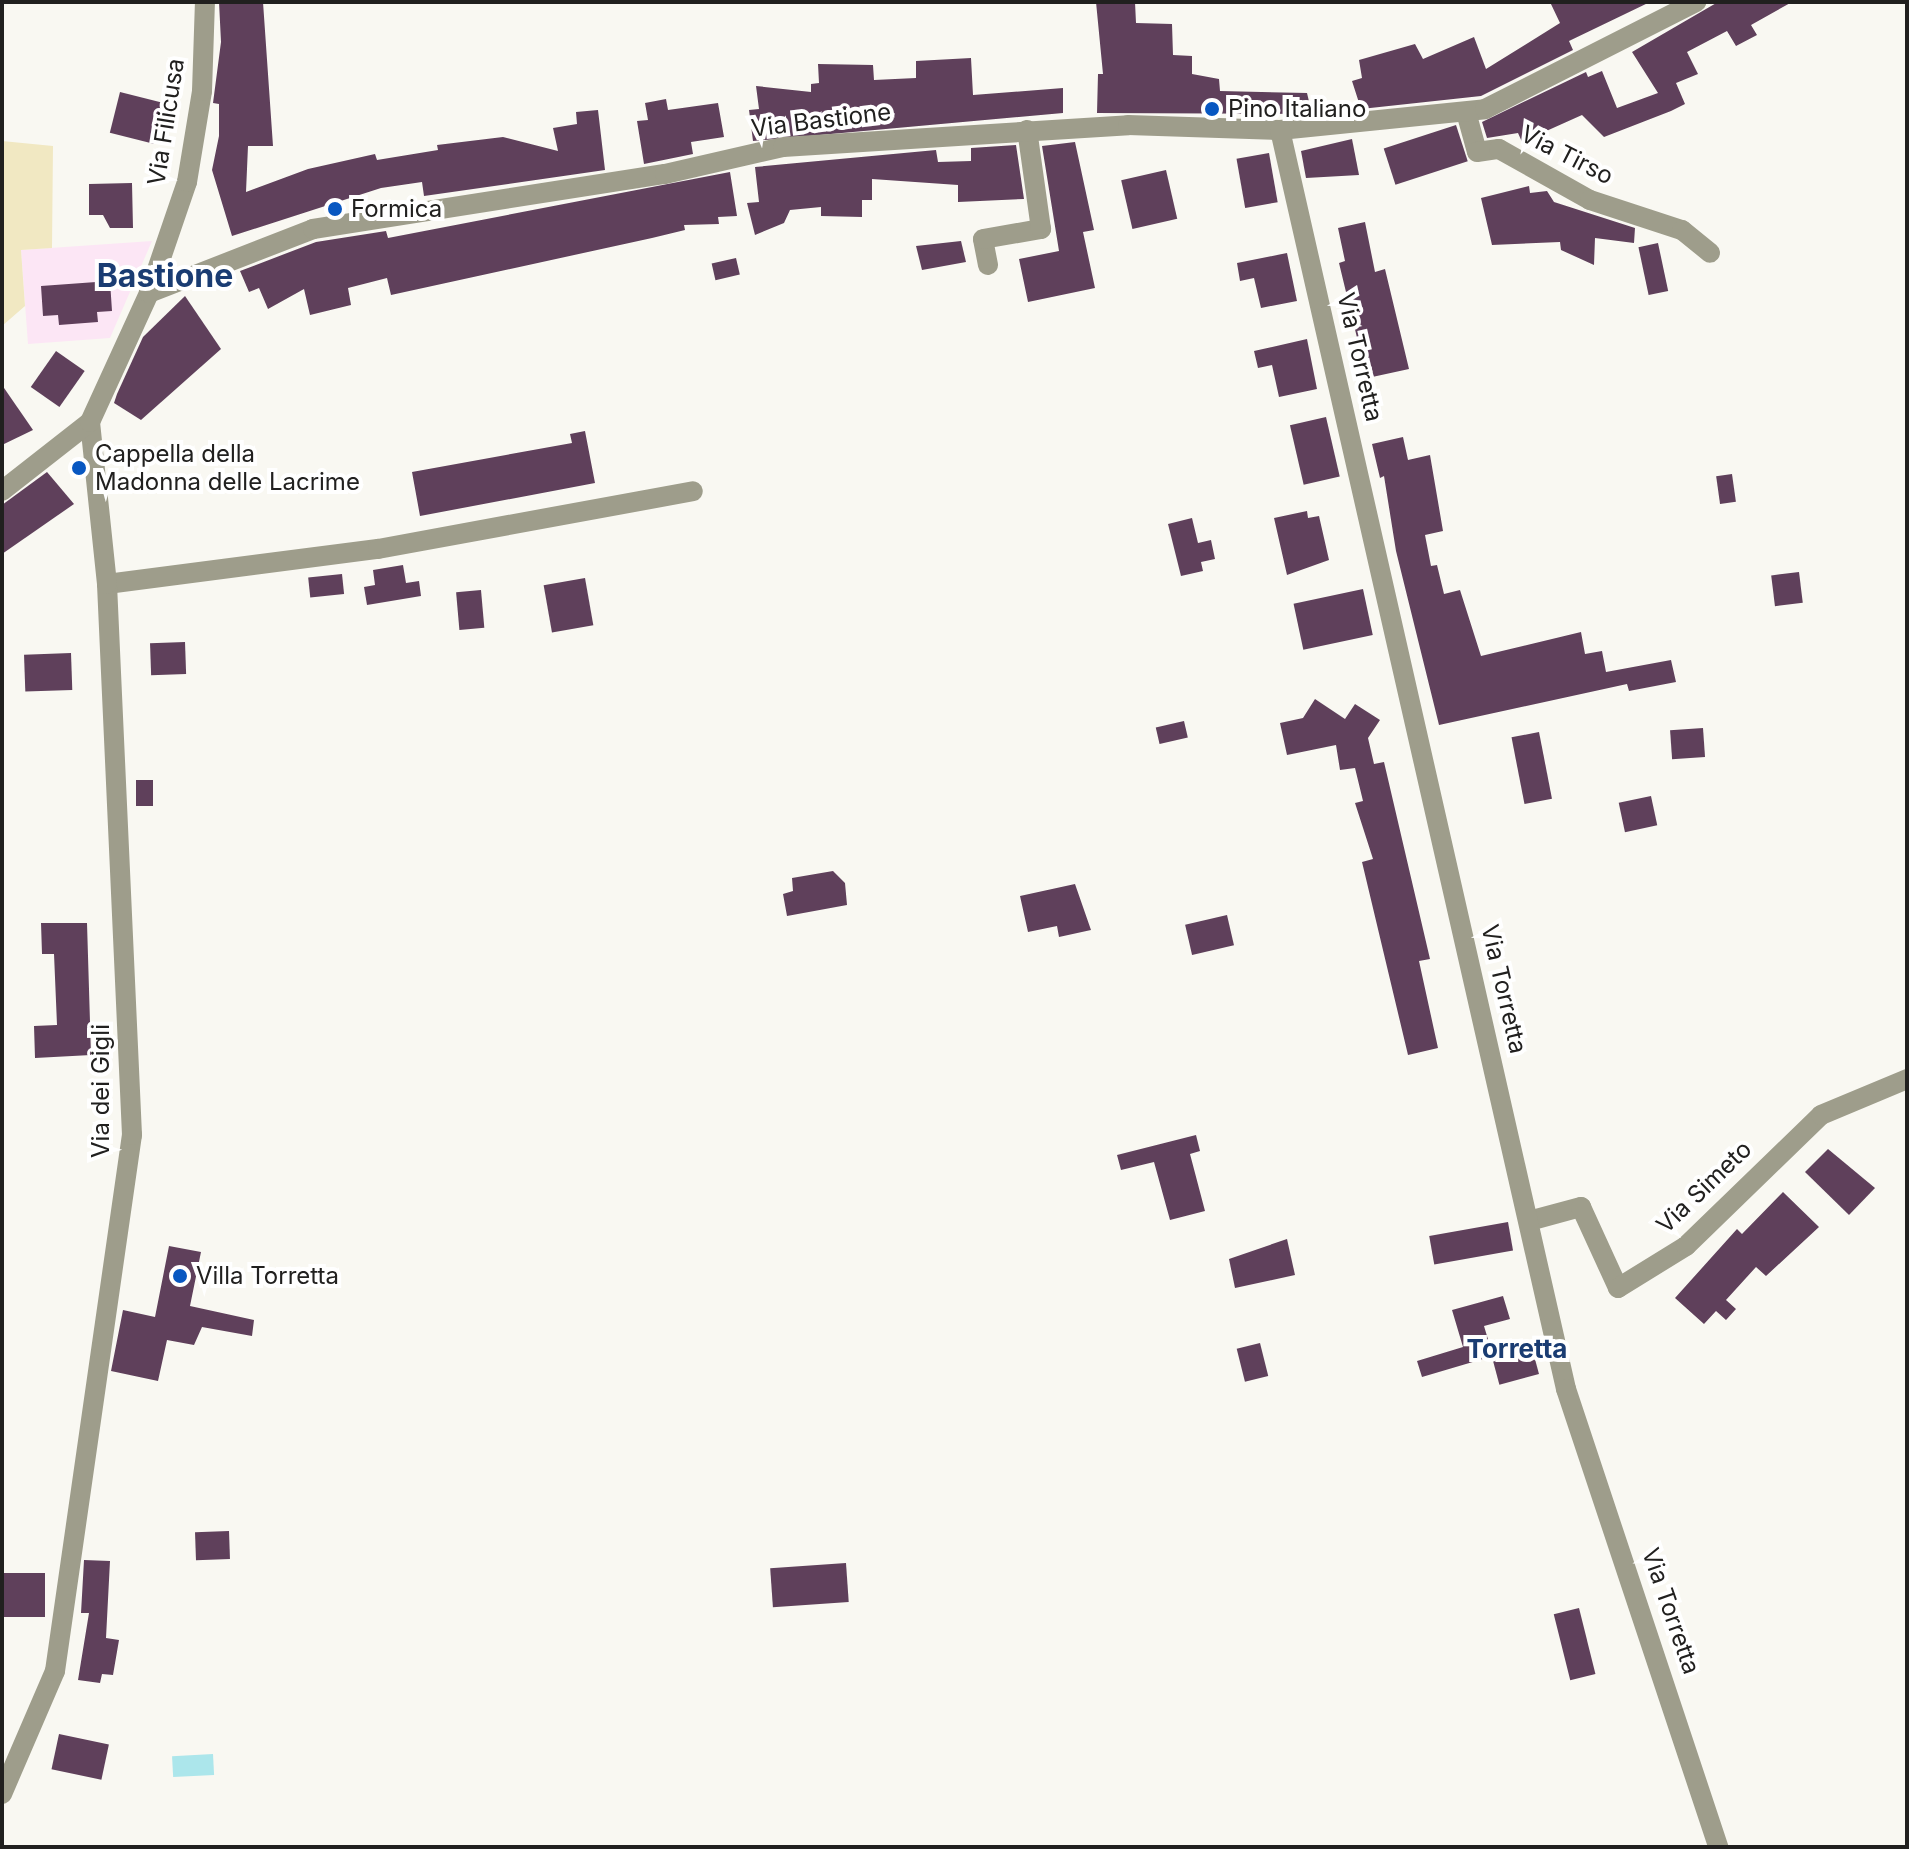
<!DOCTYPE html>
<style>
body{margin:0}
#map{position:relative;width:1909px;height:1849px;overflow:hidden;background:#f9f8f2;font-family:Inter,sans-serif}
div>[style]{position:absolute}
.education>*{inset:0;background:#fce6f5}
.green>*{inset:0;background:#f1e8c2}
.water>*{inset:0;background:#ace6eb;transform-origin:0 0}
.building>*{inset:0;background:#5f405b;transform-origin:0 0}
.minor>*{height:20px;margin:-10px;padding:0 10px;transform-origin:10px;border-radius:10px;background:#9e9d8b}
.tertiary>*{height:20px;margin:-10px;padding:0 10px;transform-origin:10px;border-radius:10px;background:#9e9d8b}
.dots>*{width:22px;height:22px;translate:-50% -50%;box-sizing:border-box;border:4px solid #fff;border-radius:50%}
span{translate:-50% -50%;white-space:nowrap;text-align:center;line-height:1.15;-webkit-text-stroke:8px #fff;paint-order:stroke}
.poi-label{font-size:24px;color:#21201f}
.left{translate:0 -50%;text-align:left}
.street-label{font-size:24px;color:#21201f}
.neighbourhood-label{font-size:26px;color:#1a3c72;font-weight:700}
.district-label{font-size:32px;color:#1a3c72;font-weight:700}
.frame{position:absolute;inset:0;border:4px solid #21201f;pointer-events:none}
</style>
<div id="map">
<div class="education">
<i style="clip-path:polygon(152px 241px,110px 338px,28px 344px,21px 250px)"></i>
</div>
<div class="green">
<i style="clip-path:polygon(2px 141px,53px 146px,52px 248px,21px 250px,25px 306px,2px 326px)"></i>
</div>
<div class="water">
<i style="left:213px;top:1754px;width:21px;height:41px;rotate:87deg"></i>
</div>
<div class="building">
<i style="clip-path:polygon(219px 2px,263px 2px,273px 146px,248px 146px,246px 192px,308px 169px,375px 154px,377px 160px,438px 150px,437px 145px,503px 137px,558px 151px,553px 128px,577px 124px,576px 112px,598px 110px,605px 170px,424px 196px,422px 182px,381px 188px,232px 236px,212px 170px,219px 136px,219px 104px,213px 103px,221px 42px)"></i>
<i style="clip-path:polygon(1096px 2px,1135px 2px,1136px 23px,1172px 24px,1173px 55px,1192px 56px,1192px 74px,1219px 79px,1220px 91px,1307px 93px,1312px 114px,1097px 113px,1098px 74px,1103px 74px)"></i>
<i style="clip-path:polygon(1550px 2px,1650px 2px,1569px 41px,1573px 50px,1481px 96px,1361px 109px,1352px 81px,1362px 78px,1359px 60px,1415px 44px,1423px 59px,1474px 37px,1486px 69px,1560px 23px)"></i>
<i style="clip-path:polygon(1718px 2px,1792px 2px,1751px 25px,1757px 35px,1736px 46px,1727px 31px,1687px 52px,1698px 74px,1676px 83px,1685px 104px,1671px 111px,1604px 137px,1582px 115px,1522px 142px,1518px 133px,1487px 138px,1482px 122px,1586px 72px,1588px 77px,1602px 71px,1617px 108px,1658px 93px,1632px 52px)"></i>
<i style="clip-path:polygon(971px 58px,973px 95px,1063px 88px,1063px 113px,753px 141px,749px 110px,759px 109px,756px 86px,811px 92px,811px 84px,819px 83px,818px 64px,873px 65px,874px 80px,916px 78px,916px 61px)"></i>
<i style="left:120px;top:92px;width:45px;height:42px;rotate:14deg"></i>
<i style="clip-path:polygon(666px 99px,668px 110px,718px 103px,724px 137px,691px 142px,693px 154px,644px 164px,637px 121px,648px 120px,645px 103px)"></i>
<i style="left:1456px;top:125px;width:38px;height:76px;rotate:72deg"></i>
<i style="clip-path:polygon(1352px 139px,1359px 175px,1306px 178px,1301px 151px)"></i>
<i style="clip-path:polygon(1075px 142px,1094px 230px,1083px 232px,1095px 288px,1028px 302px,1019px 259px,1059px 251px,1042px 146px)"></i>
<i style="clip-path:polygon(1016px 145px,1024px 199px,958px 202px,958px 185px,872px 179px,872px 200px,862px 200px,862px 217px,821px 216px,821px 207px,790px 210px,784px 223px,755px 235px,747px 203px,759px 202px,755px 167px,936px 150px,938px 162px,971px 161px,971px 148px)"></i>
<i style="left:1269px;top:153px;width:50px;height:33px;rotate:80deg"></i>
<i style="left:1166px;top:170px;width:50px;height:46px;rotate:77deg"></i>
<i style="clip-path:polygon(730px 172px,737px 216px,718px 217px,719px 224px,684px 225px,685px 230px,652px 238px,391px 295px,387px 278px,348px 288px,351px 305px,310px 315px,304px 289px,268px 309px,259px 288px,249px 292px,240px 271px,316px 242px,386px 231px,388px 238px)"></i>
<i style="clip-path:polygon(132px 183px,133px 228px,110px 228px,103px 215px,89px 215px,89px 184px)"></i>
<i style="clip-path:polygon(1529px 186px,1530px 193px,1547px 191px,1554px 202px,1635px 228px,1634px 243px,1595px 238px,1594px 265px,1561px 250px,1560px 242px,1492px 245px,1481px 198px)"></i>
<i style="clip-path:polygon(1365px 222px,1375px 272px,1385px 269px,1409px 369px,1363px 379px,1351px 348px,1359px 346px,1339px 263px,1345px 261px,1338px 228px)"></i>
<i style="clip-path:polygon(961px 241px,966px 262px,922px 270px,916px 246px)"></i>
<i style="left:1658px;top:243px;width:49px;height:20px;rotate:78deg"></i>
<i style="clip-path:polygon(1287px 253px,1297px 301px,1261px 308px,1254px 278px,1240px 281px,1237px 263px)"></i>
<i style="left:736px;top:258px;width:17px;height:25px;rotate:77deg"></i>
<i style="clip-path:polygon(110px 281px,112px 311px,97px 312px,98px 322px,59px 325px,58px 315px,43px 316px,41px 286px)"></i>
<i style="clip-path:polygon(185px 296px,221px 349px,141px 420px,114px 403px,117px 394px,143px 337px)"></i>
<i style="clip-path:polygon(1307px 339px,1317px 389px,1279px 397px,1272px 365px,1258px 368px,1254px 351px)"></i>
<i style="left:56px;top:351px;width:35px;height:44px;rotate:35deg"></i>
<i style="clip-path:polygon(2px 385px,33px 430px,2px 445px)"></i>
<i style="left:1326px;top:417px;width:61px;height:37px;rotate:77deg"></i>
<i style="clip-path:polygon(585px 431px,595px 483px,420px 516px,412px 472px,572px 443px,570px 434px)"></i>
<i style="clip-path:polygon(1403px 437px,1408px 460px,1430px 455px,1443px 531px,1425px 535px,1431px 566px,1437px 565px,1444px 594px,1460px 590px,1481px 656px,1581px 632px,1585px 654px,1602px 651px,1606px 672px,1671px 660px,1676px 682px,1629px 691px,1627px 684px,1439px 725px,1396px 551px,1384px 476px,1380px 478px,1372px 444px)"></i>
<i style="clip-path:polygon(47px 472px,74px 504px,2px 554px,2px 505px)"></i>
<i style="left:1732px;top:474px;width:28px;height:16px;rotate:82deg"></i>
<i style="clip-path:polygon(1307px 511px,1308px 518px,1319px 516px,1329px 560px,1287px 575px,1274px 518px)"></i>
<i style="clip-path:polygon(1192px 518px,1198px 543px,1211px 540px,1215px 559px,1201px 562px,1203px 571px,1181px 576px,1168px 524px)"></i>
<i style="clip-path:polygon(403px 565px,406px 583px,419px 581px,421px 596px,367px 605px,364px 587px,375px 585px,373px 570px)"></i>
<i style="left:1799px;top:572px;width:31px;height:28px;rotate:83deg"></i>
<i style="left:342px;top:574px;width:20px;height:34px;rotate:84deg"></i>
<i style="left:585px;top:578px;width:48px;height:42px;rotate:80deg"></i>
<i style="left:1363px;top:589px;width:47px;height:71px;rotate:78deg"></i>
<i style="left:481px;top:590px;width:38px;height:25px;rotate:85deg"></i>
<i style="left:185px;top:642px;width:32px;height:35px;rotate:88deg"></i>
<i style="left:71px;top:653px;width:37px;height:47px;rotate:88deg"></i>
<i style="clip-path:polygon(1315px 699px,1345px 719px,1355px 704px,1380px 720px,1368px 738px,1374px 764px,1384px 762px,1430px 959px,1419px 961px,1438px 1048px,1408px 1055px,1362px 862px,1373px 859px,1355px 803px,1363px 801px,1355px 768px,1340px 770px,1336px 745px,1287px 755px,1280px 723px,1303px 718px)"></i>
<i style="left:1184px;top:721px;width:17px;height:29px;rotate:77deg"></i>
<i style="left:1703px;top:728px;width:29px;height:33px;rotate:86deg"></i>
<i style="left:1539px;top:732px;width:68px;height:28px;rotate:79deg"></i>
<i style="left:136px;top:780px;width:17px;height:26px"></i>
<i style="left:1651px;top:796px;width:30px;height:33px;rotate:78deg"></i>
<i style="clip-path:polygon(833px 871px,845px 883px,847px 905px,787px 916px,783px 894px,793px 891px,792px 878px)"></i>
<i style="clip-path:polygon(1075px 884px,1091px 930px,1059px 937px,1057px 926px,1028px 932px,1020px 896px)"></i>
<i style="left:1227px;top:915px;width:31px;height:43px;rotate:77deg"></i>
<i style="clip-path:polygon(41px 923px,87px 923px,91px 1055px,35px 1058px,34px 1026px,57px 1025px,54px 954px,42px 954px)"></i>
<i style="clip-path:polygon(1196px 1135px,1200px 1151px,1190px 1154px,1205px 1211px,1170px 1220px,1154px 1162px,1121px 1170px,1117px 1155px)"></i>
<i style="clip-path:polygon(1828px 1149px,1875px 1188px,1849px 1215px,1805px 1172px)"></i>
<i style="clip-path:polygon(1783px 1192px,1819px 1227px,1766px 1276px,1756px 1267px,1726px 1300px,1736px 1309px,1726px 1320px,1716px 1311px,1704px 1324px,1675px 1298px,1737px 1229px,1742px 1234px)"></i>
<i style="left:1508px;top:1222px;width:29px;height:80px;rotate:80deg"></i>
<i style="clip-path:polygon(1287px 1239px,1295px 1275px,1235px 1288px,1229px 1259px)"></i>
<i style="clip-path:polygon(169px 1246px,201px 1252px,190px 1306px,254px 1320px,252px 1336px,202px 1327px,194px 1345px,167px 1340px,158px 1381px,111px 1371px,123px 1310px,155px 1317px)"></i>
<i style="clip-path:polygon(1503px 1296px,1510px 1319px,1484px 1326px,1493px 1356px,1422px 1377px,1417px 1361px,1463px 1347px,1452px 1310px)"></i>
<i style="left:1260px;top:1343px;width:34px;height:24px;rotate:76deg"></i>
<i style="left:1532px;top:1348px;width:27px;height:41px;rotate:75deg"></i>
<i style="left:229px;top:1531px;width:28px;height:34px;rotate:88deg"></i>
<i style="clip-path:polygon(84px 1560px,110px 1561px,106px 1638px,119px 1640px,113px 1675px,102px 1674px,100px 1683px,78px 1680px,89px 1613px,81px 1613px)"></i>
<i style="left:846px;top:1563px;width:39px;height:76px;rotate:86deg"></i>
<i style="left:2px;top:1573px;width:43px;height:44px"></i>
<i style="left:1579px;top:1608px;width:68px;height:26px;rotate:76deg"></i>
<i style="left:59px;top:1734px;width:51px;height:36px;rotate:12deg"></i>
</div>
<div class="minor">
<i style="left:1466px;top:112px;width:41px;rotate:74.6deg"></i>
<i style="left:1477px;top:152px;width:22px;rotate:-8deg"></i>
<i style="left:1499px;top:149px;width:104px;rotate:29.3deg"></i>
<i style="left:1590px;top:200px;width:97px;rotate:18.1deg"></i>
<i style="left:1682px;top:230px;width:36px;rotate:39deg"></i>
<i style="left:1280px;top:130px;width:206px;rotate:-5.8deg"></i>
<i style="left:1485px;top:109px;width:237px;rotate:-26.9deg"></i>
<i style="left:988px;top:265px;width:26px;rotate:-101deg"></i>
<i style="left:983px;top:239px;width:59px;rotate:-9.8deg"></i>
<i style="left:1041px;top:229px;width:100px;rotate:-98deg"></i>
<i style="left:149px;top:293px;width:117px;rotate:-71.1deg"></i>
<i style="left:187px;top:182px;width:92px;rotate:-80.6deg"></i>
<i style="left:202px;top:91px;width:89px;rotate:-88.1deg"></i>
<i style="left:107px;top:584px;width:273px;rotate:-7.4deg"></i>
<i style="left:378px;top:549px;width:320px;rotate:-10.4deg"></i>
<i style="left:1529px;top:1221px;width:54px;rotate:-15.1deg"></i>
<i style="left:1581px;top:1207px;width:89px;rotate:65.4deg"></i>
<i style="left:1618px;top:1288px;width:80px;rotate:-31.7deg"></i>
<i style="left:1686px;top:1246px;width:188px;rotate:-44.1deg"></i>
<i style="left:1821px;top:1115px;width:93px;rotate:-22.7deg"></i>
<i style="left:2px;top:1794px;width:134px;rotate:-66.7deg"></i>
<i style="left:55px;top:1671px;width:542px;rotate:-81.83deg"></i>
<i style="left:132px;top:1135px;width:552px;rotate:-92.6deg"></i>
<i style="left:107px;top:584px;width:163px;rotate:-96deg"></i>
</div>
<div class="tertiary">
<i style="left:2px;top:491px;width:112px;rotate:-38.1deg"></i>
<i style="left:90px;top:422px;width:142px;rotate:-65.4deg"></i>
<i style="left:149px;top:293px;width:176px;rotate:-21.3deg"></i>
<i style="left:313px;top:229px;width:356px;rotate:-8.9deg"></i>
<i style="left:665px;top:174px;width:121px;rotate:-12.9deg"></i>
<i style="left:783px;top:147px;width:346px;rotate:-3.6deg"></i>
<i style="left:1128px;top:125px;width:152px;rotate:1.9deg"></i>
<i style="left:1280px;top:130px;width:1291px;rotate:77.2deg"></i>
<i style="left:1566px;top:1389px;width:483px;rotate:71.6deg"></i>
</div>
<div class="dots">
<i style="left:1212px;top:109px;background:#0857c1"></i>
<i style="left:335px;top:209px;background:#0857c1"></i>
<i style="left:79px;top:468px;background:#0857c1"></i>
<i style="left:180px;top:1276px;background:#0857c1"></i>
</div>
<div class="poi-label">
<span class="left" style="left:1228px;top:109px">Pino Italiano</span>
<span class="left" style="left:351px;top:209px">Formica</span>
<span class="left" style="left:95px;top:468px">Cappella della<br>Madonna delle Lacrime</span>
<span class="left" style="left:196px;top:1276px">Villa Torretta</span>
</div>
<div class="street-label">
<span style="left:821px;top:120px;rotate:-7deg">Via Bastione</span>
<span style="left:166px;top:122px;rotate:-81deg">Via Filicusa</span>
<span style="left:1567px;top:155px;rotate:27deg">Via Tirso</span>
<span style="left:1360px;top:357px;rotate:77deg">Via Torretta</span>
<span style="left:1504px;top:989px;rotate:77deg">Via Torretta</span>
<span style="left:101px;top:1091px;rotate:-90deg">Via dei Gigli</span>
<span style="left:1704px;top:1187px;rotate:-44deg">Via Simeto</span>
<span style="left:1671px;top:1611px;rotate:71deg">Via Torretta</span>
</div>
<div class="neighbourhood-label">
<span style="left:1517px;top:1349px">Torretta</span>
</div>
<div class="district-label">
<span style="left:165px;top:276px">Bastione</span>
</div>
<div class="frame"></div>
</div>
